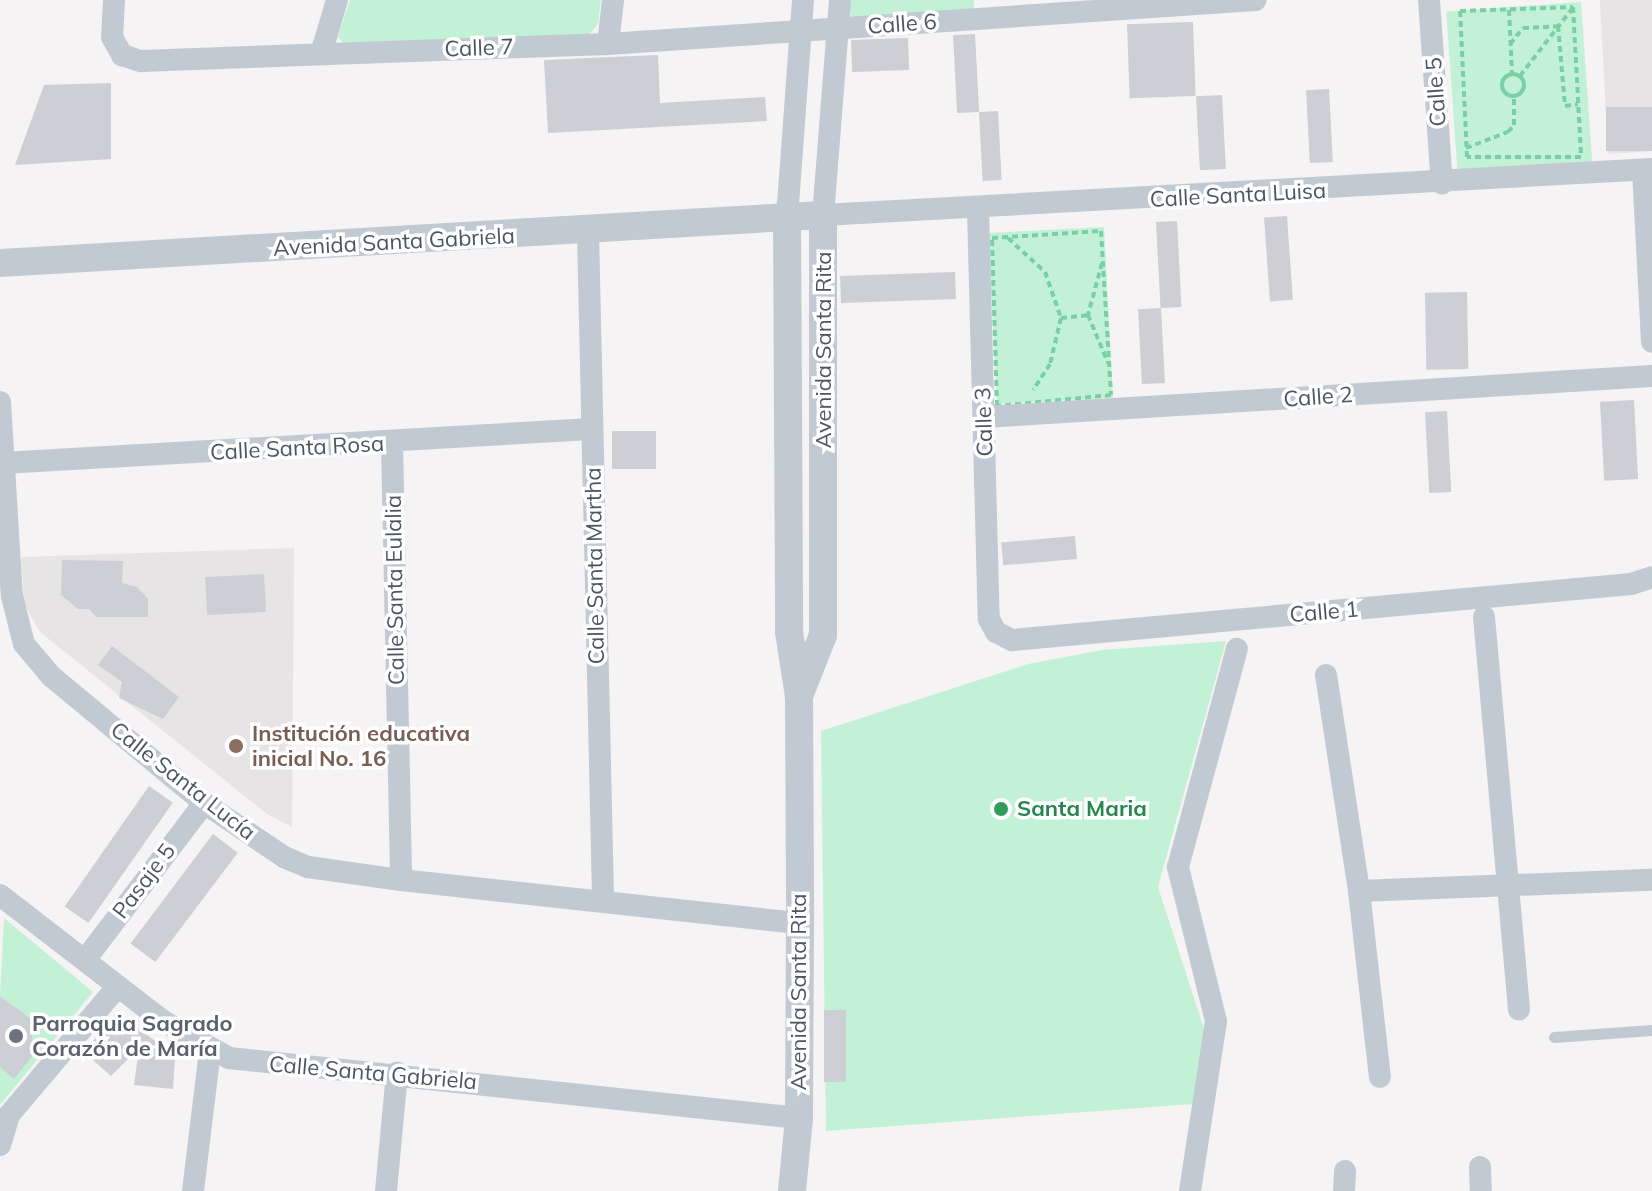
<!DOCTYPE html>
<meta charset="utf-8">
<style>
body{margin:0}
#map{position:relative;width:1652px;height:1191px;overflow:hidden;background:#f5f3f3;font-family:Mulish,sans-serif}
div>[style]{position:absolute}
.education>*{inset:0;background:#e6e4e5}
.green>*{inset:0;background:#c3f1d5;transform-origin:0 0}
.building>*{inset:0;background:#cdcfd5;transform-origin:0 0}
.path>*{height:4px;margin-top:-2px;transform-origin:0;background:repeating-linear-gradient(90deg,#7ad0a6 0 6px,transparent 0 10px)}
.path>.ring{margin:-2px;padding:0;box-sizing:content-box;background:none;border:4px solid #7ad0a6;border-radius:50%}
.service>*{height:11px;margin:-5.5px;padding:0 5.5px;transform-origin:5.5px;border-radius:5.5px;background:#c1cad2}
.minor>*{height:22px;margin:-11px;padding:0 11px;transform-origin:11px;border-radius:11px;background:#c1cad2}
.tertiary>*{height:28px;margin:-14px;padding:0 14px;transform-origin:14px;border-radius:14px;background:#c1cad2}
.dots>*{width:22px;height:22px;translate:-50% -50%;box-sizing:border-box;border:4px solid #fff;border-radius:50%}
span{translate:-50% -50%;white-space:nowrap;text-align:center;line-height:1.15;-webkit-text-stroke:7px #fff;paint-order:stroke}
.street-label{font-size:22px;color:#4a5661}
.education-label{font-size:22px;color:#785e54;font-weight:700}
.left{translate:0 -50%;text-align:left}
.leisure-label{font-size:22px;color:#27864d;font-weight:700}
.worship-label{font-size:22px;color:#5b616d;font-weight:700}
</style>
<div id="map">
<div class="education">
<i style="clip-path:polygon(1600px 0,1652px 0,1652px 151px,1608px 154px)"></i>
<i style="clip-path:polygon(294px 548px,292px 827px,267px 814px,40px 632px,24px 604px,21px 557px)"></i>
</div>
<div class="green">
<i style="clip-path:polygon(350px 0,601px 0,598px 24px,586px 38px,349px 50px,338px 37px)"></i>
<i style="clip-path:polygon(846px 0,974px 0,974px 10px,861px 20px,850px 15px)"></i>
<i style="left:1581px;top:2px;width:160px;height:135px;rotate:86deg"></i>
<i style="left:1104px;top:227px;width:171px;height:116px;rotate:87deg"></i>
<i style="clip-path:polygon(1226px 641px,1158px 887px,1205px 1032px,1194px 1104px,826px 1131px,821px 731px,1028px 664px,1102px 650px)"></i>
<i style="clip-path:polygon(4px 918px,93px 992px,0 1105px,0 1067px,14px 1078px,30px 1018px,0 996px)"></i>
</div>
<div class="building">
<i style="left:1193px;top:22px;width:74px;height:66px;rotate:88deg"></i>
<i style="left:975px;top:34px;width:78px;height:22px;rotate:87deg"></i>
<i style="left:908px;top:38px;width:32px;height:57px;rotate:88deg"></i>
<i style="clip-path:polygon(658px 55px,660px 103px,765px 97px,767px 121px,548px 133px,544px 60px)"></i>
<i style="clip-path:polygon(111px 83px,111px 159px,15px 165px,44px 85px)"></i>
<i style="left:1329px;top:89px;width:73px;height:23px;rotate:87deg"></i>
<i style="left:1222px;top:95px;width:74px;height:26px;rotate:87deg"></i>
<i style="left:1652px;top:107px;width:44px;height:46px;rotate:90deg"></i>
<i style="left:998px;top:111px;width:69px;height:19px;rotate:87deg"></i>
<i style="left:1287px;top:216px;width:84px;height:23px;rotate:86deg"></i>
<i style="left:1177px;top:221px;width:86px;height:21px;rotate:87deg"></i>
<i style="left:955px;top:272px;width:27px;height:115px;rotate:88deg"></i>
<i style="left:1467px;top:292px;width:77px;height:42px;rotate:89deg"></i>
<i style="left:1161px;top:308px;width:75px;height:23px;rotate:87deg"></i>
<i style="left:1634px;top:400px;width:79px;height:34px;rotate:87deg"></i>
<i style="left:1447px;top:411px;width:81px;height:22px;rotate:87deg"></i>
<i style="left:612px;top:431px;width:44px;height:38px"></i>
<i style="left:1075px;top:536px;width:23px;height:74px;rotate:85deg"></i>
<i style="clip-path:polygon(62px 560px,123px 561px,122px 583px,137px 587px,148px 599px,148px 617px,96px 617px,89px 609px,78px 609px,61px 595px)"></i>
<i style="left:264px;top:574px;width:38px;height:59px;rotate:87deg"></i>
<i style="clip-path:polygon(112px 646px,179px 697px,163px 719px,119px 698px,122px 682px,98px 665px)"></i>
<i style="left:149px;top:786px;width:29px;height:147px;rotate:35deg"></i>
<i style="left:213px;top:834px;width:31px;height:137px;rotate:37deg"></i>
<i style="clip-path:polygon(0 996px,30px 1018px,34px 1054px,14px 1079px,0 1067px)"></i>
<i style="left:824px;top:1010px;width:22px;height:72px"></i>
<i style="clip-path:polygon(117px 1012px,175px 1056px,173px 1089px,134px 1085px,139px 1048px,111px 1076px,84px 1052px)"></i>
</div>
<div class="path">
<i style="left:1573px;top:7px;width:150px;rotate:86.9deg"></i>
<i style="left:1581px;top:157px;width:114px;rotate:180deg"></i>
<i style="left:1467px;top:157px;width:146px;rotate:-92.7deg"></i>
<i style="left:1460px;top:11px;width:113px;rotate:-2deg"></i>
<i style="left:1509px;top:10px;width:63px;rotate:87.3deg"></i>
<i style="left:1510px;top:44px;width:21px;rotate:-51deg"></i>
<i style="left:1523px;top:28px;width:35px;rotate:-3deg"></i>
<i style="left:1558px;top:26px;width:80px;rotate:85deg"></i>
<i style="left:1565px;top:106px;width:13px;rotate:-9deg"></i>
<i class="ring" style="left:1502px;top:74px;width:18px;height:18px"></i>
<i style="left:1520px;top:76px;width:85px;rotate:-52.2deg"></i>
<i style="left:1466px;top:148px;width:45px;rotate:-20.9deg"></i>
<i style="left:1508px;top:132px;width:9px;rotate:-49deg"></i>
<i style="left:1514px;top:125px;width:29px;rotate:-90deg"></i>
<i style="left:1101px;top:231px;width:164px;rotate:86.5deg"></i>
<i style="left:1111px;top:395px;width:115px;rotate:174.5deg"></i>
<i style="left:997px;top:406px;width:168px;rotate:-91.7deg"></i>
<i style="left:992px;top:238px;width:109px;rotate:-3.7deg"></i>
<i style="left:1008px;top:238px;width:50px;rotate:42.6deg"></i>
<i style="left:1045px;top:272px;width:49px;rotate:70.8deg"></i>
<i style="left:1061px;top:318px;width:47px;rotate:103.4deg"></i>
<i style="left:1050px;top:364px;width:31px;rotate:123deg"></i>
<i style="left:1102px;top:263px;width:54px;rotate:105.1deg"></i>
<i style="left:1088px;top:315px;width:52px;rotate:67.4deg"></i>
<i style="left:1061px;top:318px;width:27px;rotate:-6deg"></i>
</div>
<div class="service">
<i style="left:1554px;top:1037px;width:98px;rotate:-4.1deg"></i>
</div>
<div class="minor">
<i style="left:114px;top:0;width:37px;rotate:93deg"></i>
<i style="left:112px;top:37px;width:21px;rotate:61deg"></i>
<i style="left:122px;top:55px;width:20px;rotate:18deg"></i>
<i style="left:141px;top:61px;width:467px;rotate:-2.1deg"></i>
<i style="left:608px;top:44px;width:649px;rotate:-3.88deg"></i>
<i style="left:840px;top:0;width:216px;rotate:94.5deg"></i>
<i style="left:823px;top:215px;width:830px;rotate:-3.18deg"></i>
<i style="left:1429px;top:0;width:184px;rotate:86deg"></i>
<i style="left:608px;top:44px;width:44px;rotate:-83.5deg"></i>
<i style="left:321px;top:54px;width:56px;rotate:-73.5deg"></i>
<i style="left:1643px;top:170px;width:172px;rotate:87deg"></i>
<i style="left:978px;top:210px;width:409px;rotate:88.5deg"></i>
<i style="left:989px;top:619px;width:15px;rotate:62deg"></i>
<i style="left:996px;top:632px;width:18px;rotate:27deg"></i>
<i style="left:1012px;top:640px;width:622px;rotate:-5.17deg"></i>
<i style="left:1631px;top:584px;width:22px;rotate:-18deg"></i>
<i style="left:787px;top:218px;width:219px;rotate:-85.8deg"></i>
<i style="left:588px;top:232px;width:668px;rotate:88.71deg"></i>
<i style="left:0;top:402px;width:194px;rotate:86.5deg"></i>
<i style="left:12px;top:596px;width:49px;rotate:76deg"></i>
<i style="left:24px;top:644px;width:42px;rotate:49.8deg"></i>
<i style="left:51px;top:676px;width:199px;rotate:39.7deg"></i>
<i style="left:204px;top:803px;width:97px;rotate:34deg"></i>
<i style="left:284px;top:857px;width:26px;rotate:23deg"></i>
<i style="left:308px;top:867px;width:94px;rotate:8deg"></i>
<i style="left:401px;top:880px;width:401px;rotate:6.2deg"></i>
<i style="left:984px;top:417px;width:669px;rotate:-3.51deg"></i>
<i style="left:392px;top:443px;width:437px;rotate:88.8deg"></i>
<i style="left:3px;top:463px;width:589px;rotate:-3.31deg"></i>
<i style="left:1484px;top:617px;width:394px;rotate:84.9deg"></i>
<i style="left:1326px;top:675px;width:219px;rotate:81.3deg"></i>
<i style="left:1359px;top:891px;width:293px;rotate:-2.2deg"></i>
<i style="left:1359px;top:891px;width:187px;rotate:83.6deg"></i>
<i style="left:0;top:895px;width:206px;rotate:37.7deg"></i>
<i style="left:163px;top:1021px;width:76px;rotate:29.3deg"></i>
<i style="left:229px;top:1058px;width:573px;rotate:6.01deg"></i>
<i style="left:85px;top:960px;width:197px;rotate:-52.8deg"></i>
<i style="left:0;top:1145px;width:31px;rotate:-73deg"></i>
<i style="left:9px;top:1115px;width:167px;rotate:-49.8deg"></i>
<i style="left:1480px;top:1167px;width:24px;rotate:88deg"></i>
<i style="left:193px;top:1191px;width:142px;rotate:-83.1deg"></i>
<i style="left:386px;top:1191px;width:119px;rotate:-84.7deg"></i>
<i style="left:1190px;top:1191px;width:172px;rotate:-81.3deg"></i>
<i style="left:1216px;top:1021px;width:159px;rotate:-103.9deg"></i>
<i style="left:1178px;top:867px;width:226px;rotate:-74.9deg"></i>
<i style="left:1344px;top:1191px;width:20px;rotate:-87deg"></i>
</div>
<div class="tertiary">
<i style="left:787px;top:218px;width:414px;rotate:89.7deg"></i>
<i style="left:789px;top:632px;width:65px;rotate:81.1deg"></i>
<i style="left:799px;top:696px;width:227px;rotate:89.7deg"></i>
<i style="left:800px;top:923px;width:195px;rotate:90.3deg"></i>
<i style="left:799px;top:1118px;width:73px;rotate:95.5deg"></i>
<i style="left:0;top:263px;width:824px;rotate:-3.34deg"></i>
<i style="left:823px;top:215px;width:420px;rotate:90deg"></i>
<i style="left:823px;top:635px;width:66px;rotate:111.5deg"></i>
</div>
<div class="dots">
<i style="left:236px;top:746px;background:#8d6e63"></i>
<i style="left:1001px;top:809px;background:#2e9e5b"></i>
<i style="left:16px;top:1036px;background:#6b7280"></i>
</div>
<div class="street-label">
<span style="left:902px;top:24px;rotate:-4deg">Calle 6</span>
<span style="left:479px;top:48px;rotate:-2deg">Calle 7</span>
<span style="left:1436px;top:92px;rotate:-94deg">Calle 5</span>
<span style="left:1238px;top:195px;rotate:-3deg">Calle Santa Luisa</span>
<span style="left:394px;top:242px;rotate:-3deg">Avenida Santa Gabriela</span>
<span style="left:824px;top:350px;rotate:-90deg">Avenida Santa Rita</span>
<span style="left:1318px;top:397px;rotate:-4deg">Calle 2</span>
<span style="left:984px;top:422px;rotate:-92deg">Calle 3</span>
<span style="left:297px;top:448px;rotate:-3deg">Calle Santa Rosa</span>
<span style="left:595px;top:566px;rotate:-91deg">Calle Santa Martha</span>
<span style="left:395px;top:590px;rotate:-91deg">Calle Santa Eulalia</span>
<span style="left:1324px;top:612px;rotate:-5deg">Calle 1</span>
<span style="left:183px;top:781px;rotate:38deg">Calle Santa Lucía</span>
<span style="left:144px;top:881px;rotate:-53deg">Pasaje 5</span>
<span style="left:799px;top:992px;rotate:-90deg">Avenida Santa Rita</span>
<span style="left:373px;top:1073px;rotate:5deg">Calle Santa Gabriela</span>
</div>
<div class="education-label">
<span class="left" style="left:252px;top:746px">Institución educativa<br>inicial No. 16</span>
</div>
<div class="leisure-label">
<span class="left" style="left:1017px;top:809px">Santa Maria</span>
</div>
<div class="worship-label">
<span class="left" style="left:32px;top:1036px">Parroquia Sagrado<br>Corazón de María</span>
</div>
</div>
